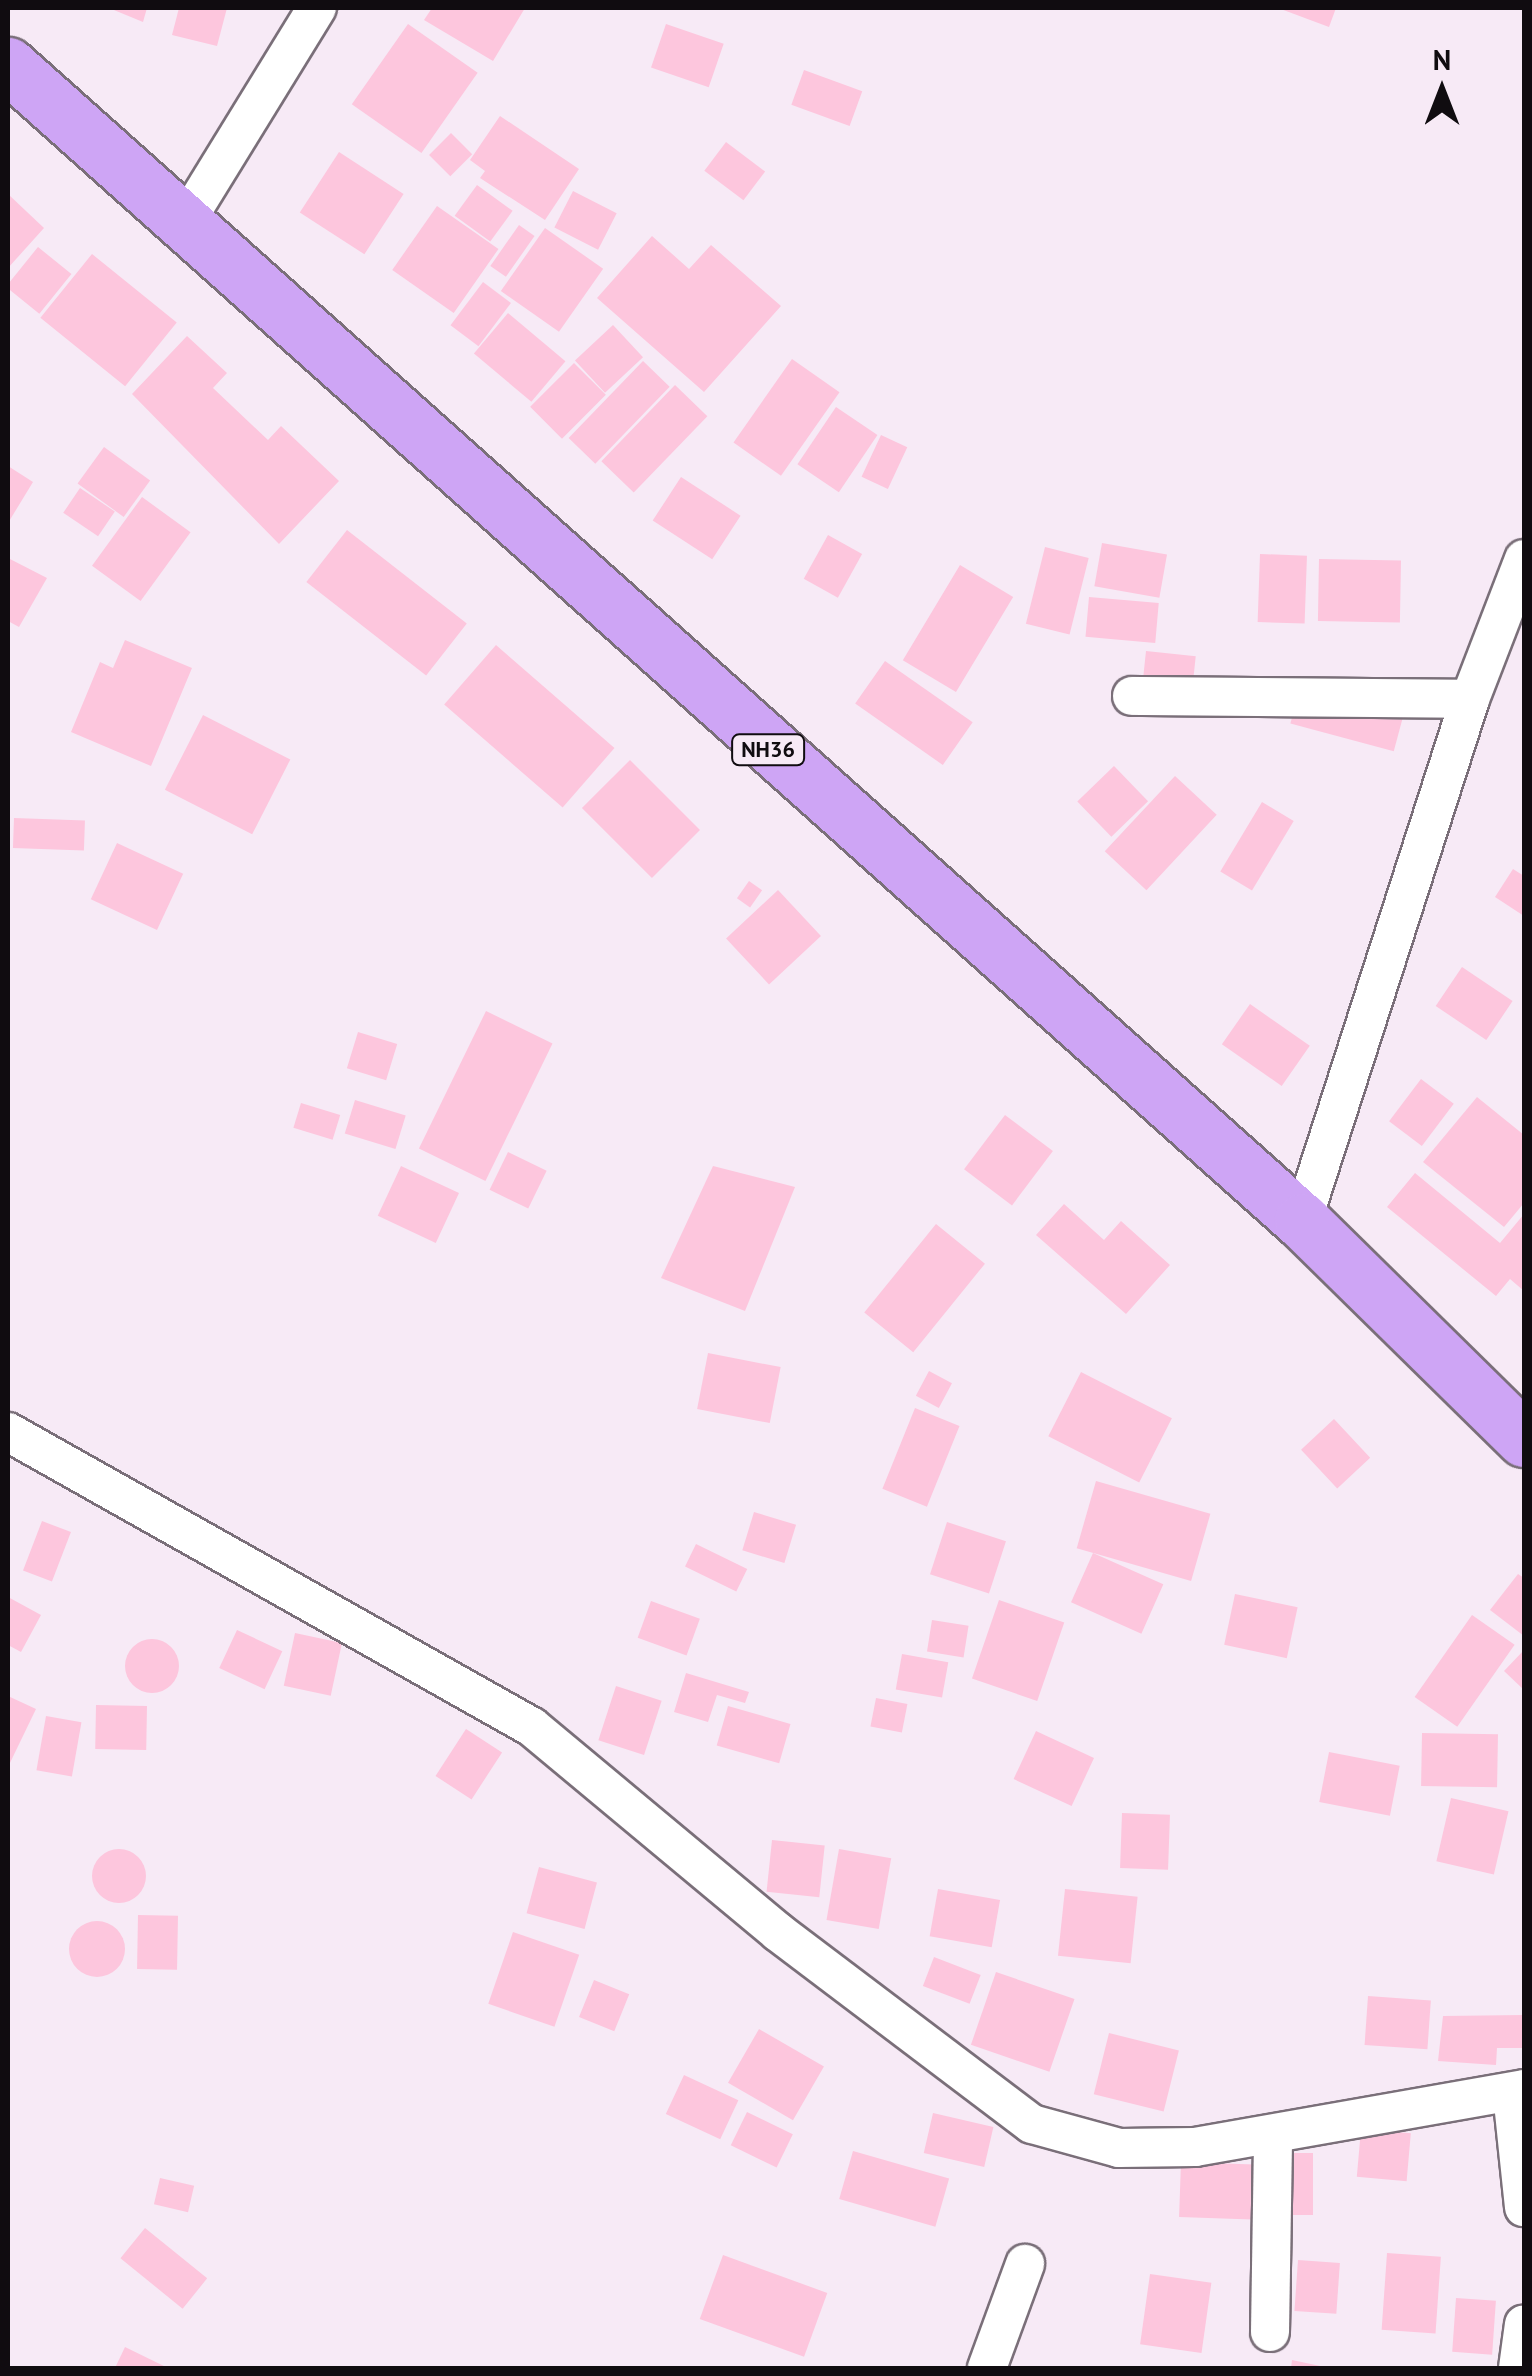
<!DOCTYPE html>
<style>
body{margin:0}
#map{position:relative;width:1532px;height:2376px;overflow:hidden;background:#f7eaf6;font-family:"PT Sans",sans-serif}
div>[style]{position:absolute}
.building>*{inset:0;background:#fdc6dd;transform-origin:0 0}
.round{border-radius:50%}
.roads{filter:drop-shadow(2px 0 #7a6f79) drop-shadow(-2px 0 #7a6f79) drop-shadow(0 2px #7a6f79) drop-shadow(0 -2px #7a6f79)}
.street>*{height:38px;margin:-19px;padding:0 19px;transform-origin:19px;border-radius:19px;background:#fff}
.highway>*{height:55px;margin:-27.5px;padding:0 27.5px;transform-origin:27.5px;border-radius:27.5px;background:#cea5f5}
span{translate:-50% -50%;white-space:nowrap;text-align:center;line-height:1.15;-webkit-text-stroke:8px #f7eaf6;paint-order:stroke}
.shield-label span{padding:2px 8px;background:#f7eaf6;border:2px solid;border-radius:8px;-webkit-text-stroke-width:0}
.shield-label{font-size:22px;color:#100c10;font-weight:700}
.frame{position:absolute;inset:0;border:10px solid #100c10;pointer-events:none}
.north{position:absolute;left:1392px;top:40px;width:100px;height:100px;-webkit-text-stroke:8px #f7eaf6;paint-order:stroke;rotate:0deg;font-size:28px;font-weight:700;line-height:40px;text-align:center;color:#100c10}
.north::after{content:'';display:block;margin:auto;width:35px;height:45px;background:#100c10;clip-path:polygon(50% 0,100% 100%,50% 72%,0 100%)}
</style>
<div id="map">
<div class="building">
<i style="clip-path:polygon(109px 8px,147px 8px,143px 22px)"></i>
<i style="clip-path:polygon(179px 8px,227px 8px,217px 46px,172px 35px)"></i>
<i style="clip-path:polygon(432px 8px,525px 8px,493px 61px,424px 20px)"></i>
<i style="clip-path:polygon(1278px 8px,1336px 8px,1329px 27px)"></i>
<i style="left:408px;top:24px;width:85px;height:98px;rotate:35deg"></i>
<i style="left:666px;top:24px;width:61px;height:46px;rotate:19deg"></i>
<i style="left:804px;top:70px;width:62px;height:37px;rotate:20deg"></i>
<i style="clip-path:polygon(500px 116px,579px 169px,545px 220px,480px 178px,485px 171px,470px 160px)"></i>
<i style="left:451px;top:133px;width:30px;height:31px;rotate:45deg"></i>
<i style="left:726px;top:142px;width:49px;height:36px;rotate:37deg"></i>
<i style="left:339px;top:152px;width:77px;height:72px;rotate:33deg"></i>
<i style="left:477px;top:185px;width:44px;height:38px;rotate:36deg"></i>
<i style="left:573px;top:191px;width:49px;height:41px;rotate:27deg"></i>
<i style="clip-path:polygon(8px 194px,44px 228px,8px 268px)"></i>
<i style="left:437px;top:206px;width:75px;height:78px;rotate:35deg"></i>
<i style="left:519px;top:225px;width:19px;height:50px;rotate:35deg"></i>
<i style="left:545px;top:228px;width:71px;height:77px;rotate:35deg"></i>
<i style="clip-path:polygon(652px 236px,689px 269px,711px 245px,781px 306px,704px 392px,597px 298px)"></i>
<i style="left:38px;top:247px;width:43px;height:51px;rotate:39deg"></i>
<i style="left:92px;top:254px;width:109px;height:82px;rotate:39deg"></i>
<i style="left:483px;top:282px;width:35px;height:54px;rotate:37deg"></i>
<i style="left:508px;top:313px;width:75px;height:53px;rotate:40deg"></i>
<i style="left:613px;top:325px;width:44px;height:52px;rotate:47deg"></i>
<i style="clip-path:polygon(187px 336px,227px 373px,213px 388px,268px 440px,281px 426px,339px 481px,279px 544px,132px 394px)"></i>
<i style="left:792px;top:359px;width:58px;height:102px;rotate:35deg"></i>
<i style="left:643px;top:361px;width:37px;height:107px;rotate:44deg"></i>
<i style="left:574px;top:363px;width:45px;height:62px;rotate:45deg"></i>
<i style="left:675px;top:385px;width:45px;height:106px;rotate:44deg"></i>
<i style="left:836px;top:407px;width:50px;height:69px;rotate:34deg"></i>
<i style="left:881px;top:435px;width:29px;height:46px;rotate:25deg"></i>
<i style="left:104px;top:447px;width:57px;height:45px;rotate:36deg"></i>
<i style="clip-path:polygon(8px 466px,33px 482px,8px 523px)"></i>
<i style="left:681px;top:477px;width:71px;height:52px;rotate:33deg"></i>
<i style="left:80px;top:488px;width:42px;height:30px;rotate:34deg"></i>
<i style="left:142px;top:497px;width:60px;height:85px;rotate:36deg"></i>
<i style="left:347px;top:530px;width:152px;height:66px;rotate:38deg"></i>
<i style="left:828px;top:535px;width:39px;height:50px;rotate:29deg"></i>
<i style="left:1102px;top:543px;width:66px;height:44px;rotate:10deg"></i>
<i style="left:1045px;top:547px;width:45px;height:79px;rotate:14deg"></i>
<i style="left:1260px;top:554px;width:47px;height:68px;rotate:2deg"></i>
<i style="clip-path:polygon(8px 558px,47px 578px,19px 627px,8px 621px)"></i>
<i style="left:1319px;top:559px;width:82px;height:62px;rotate:1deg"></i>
<i style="left:960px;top:565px;width:62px;height:111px;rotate:31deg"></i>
<i style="left:1089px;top:597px;width:70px;height:40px;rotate:5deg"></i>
<i style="clip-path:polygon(125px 640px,192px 668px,151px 766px,71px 732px,100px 662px,113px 668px)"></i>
<i style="left:496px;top:645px;width:157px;height:79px;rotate:41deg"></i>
<i style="left:1146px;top:651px;width:50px;height:29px;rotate:6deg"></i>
<i style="left:885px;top:661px;width:107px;height:52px;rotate:35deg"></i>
<i style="left:1301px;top:684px;width:107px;height:41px;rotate:15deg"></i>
<i style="left:203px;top:715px;width:98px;height:84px;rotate:27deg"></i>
<i style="left:630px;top:760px;width:99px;height:68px;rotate:45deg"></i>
<i style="left:1114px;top:766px;width:49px;height:51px;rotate:46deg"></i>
<i style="left:1175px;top:776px;width:57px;height:103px;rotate:43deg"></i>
<i style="left:1262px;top:802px;width:37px;height:81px;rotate:31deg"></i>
<i style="left:14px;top:818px;width:71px;height:30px;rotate:2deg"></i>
<i style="left:117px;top:843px;width:73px;height:62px;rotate:25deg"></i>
<i style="clip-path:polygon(1513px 869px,1524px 876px,1524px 916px,1495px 897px)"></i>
<i style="left:749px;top:881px;width:16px;height:21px;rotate:35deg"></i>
<i style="left:778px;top:890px;width:63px;height:71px;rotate:47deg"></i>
<i style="left:1462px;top:967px;width:61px;height:47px;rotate:34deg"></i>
<i style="left:1250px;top:1004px;width:73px;height:49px;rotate:35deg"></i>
<i style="left:486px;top:1011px;width:74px;height:153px;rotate:26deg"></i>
<i style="left:358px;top:1032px;width:41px;height:38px;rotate:17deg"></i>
<i style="left:1421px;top:1079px;width:41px;height:53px;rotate:37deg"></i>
<i style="clip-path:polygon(1477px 1097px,1524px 1135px,1524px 1203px,1504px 1227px,1423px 1162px)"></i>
<i style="left:355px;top:1100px;width:53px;height:35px;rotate:17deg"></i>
<i style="left:301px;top:1103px;width:41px;height:26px;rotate:17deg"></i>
<i style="left:1005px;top:1115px;width:60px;height:68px;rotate:37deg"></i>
<i style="left:508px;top:1152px;width:43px;height:42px;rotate:26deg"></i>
<i style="left:401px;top:1166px;width:64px;height:55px;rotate:25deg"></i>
<i style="clip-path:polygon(713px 1166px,795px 1187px,745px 1311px,661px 1278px)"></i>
<i style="clip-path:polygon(1415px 1173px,1500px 1243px,1524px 1214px,1524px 1291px,1510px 1279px,1496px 1296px,1387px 1207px)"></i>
<i style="clip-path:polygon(1064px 1204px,1104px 1240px,1121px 1221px,1170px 1265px,1126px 1314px,1036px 1235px)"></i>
<i style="left:936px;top:1224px;width:63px;height:114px;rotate:39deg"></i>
<i style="left:708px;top:1353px;width:74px;height:57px;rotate:11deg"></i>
<i style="left:929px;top:1371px;width:26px;height:28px;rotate:28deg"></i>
<i style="left:1081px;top:1372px;width:102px;height:72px;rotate:27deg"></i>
<i style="left:915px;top:1408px;width:48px;height:87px;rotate:22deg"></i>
<i style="left:1334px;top:1419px;width:53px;height:45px;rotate:47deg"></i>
<i style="left:1096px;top:1481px;width:119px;height:70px;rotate:16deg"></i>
<i style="left:754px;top:1512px;width:44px;height:40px;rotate:17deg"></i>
<i style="left:42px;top:1521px;width:31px;height:53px;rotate:21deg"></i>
<i style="left:947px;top:1522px;width:62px;height:55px;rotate:18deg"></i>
<i style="left:696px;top:1544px;width:57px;height:25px;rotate:26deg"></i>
<i style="left:1093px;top:1553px;width:77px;height:54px;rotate:24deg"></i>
<i style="clip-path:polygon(1518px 1574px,1524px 1578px,1524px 1636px,1490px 1610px)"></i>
<i style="left:1235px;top:1594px;width:64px;height:52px;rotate:12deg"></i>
<i style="clip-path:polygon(8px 1597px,41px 1615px,21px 1652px,8px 1645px)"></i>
<i style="left:999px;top:1600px;width:69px;height:83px;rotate:19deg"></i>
<i style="left:651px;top:1601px;width:52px;height:39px;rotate:20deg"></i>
<i style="left:1472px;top:1615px;width:52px;height:100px;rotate:35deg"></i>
<i style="left:932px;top:1620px;width:37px;height:32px;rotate:9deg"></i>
<i style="left:237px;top:1630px;width:50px;height:42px;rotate:25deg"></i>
<i style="left:295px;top:1633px;width:48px;height:54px;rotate:12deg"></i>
<i class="round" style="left:125px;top:1639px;width:54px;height:54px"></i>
<i style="clip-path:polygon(1524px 1650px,1524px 1690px,1504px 1671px)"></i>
<i style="left:902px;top:1654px;width:47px;height:36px;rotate:10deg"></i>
<i style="clip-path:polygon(686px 1673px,749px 1692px,745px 1703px,717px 1695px,708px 1722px,674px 1712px)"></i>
<i style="left:616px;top:1686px;width:48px;height:57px;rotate:18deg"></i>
<i style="clip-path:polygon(8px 1696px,36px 1709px,8px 1767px)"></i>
<i style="left:876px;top:1698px;width:32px;height:29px;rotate:11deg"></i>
<i style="left:96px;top:1705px;width:51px;height:44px;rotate:1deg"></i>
<i style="left:728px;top:1706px;width:65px;height:41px;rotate:16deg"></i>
<i style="left:46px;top:1716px;width:36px;height:55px;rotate:10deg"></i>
<i style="left:466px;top:1729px;width:43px;height:56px;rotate:33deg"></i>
<i style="left:1036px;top:1731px;width:64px;height:53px;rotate:25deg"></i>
<i style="left:1422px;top:1733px;width:76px;height:53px;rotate:1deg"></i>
<i style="left:1329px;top:1752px;width:72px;height:51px;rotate:11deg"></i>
<i style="left:1451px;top:1798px;width:59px;height:65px;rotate:13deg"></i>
<i style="left:1122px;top:1813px;width:48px;height:55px;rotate:2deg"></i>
<i style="left:772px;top:1840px;width:53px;height:52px;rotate:6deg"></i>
<i style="left:839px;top:1849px;width:53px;height:72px;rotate:10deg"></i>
<i class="round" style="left:92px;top:1849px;width:54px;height:54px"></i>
<i style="left:539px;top:1867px;width:60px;height:48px;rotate:15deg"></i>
<i style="left:938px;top:1889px;width:63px;height:48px;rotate:10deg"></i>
<i style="left:1065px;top:1889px;width:73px;height:67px;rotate:6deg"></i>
<i style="left:138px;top:1915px;width:40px;height:54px;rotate:1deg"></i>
<i class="round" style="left:69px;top:1921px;width:56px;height:56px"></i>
<i style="left:513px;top:1932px;width:70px;height:76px;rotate:19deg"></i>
<i style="left:934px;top:1957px;width:50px;height:31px;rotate:21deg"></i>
<i style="left:996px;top:1972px;width:83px;height:77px;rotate:19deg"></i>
<i style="left:594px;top:1980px;width:38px;height:40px;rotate:22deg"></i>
<i style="left:1368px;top:1996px;width:63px;height:49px;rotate:4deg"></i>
<i style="clip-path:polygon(1524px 2015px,1524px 2048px,1497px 2048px,1496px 2065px,1438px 2061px,1443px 2016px)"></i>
<i style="left:759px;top:2029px;width:75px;height:62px;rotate:30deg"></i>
<i style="left:1109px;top:2033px;width:72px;height:63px;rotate:14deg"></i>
<i style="left:684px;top:2075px;width:60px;height:43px;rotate:25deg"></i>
<i style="left:747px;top:2112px;width:51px;height:37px;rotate:26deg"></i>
<i style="left:933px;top:2113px;width:62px;height:41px;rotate:13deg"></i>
<i style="left:1361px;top:2129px;width:50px;height:48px;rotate:5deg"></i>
<i style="left:853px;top:2151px;width:100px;height:50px;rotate:16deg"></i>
<i style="left:1277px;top:2153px;width:36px;height:62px"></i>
<i style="left:1181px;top:2162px;width:73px;height:55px;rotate:2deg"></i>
<i style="left:160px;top:2178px;width:35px;height:27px;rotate:13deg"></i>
<i style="left:145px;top:2228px;width:80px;height:39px;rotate:39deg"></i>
<i style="left:1387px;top:2253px;width:54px;height:77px;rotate:4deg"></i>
<i style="left:723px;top:2255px;width:111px;height:68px;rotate:20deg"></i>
<i style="left:1298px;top:2260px;width:42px;height:51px;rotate:4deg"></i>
<i style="left:1150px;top:2274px;width:62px;height:71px;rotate:8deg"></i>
<i style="left:1456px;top:2298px;width:40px;height:54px;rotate:4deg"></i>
<i style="clip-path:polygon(125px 2347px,168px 2368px,115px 2368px)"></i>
<i style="clip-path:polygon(1292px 2360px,1325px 2367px,1325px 2368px,1291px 2368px)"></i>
</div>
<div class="roads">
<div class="street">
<i style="left:187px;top:219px;width:248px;rotate:-58.4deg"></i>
<i style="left:1132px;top:696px;width:338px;rotate:0.5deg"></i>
<i style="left:1302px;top:1221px;width:548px;rotate:-72.16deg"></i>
<i style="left:1470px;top:699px;width:150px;rotate:-68.9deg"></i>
<i style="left:8px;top:1432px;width:601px;rotate:29.38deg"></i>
<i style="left:532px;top:1727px;width:320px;rotate:39.8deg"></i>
<i style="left:778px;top:1932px;width:318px;rotate:37.1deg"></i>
<i style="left:1032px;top:2124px;width:90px;rotate:15.4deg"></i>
<i style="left:1119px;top:2148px;width:76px;rotate:-0.8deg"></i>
<i style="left:1195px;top:2147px;width:334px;rotate:-10deg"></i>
<i style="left:1512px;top:2093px;width:115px;rotate:84deg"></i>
<i style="left:1270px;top:2332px;width:192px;rotate:-89.1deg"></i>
<i style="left:987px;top:2368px;width:111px;rotate:-69.9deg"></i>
<i style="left:1518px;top:2368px;width:44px;rotate:-82.2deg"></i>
</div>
<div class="highway">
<i style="left:8px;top:65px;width:1735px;rotate:41.78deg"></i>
<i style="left:1302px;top:1221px;width:311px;rotate:44.5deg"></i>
</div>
</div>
<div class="shield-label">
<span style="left:768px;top:750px">NH36</span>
</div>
<div class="frame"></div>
<div class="north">N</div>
</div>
